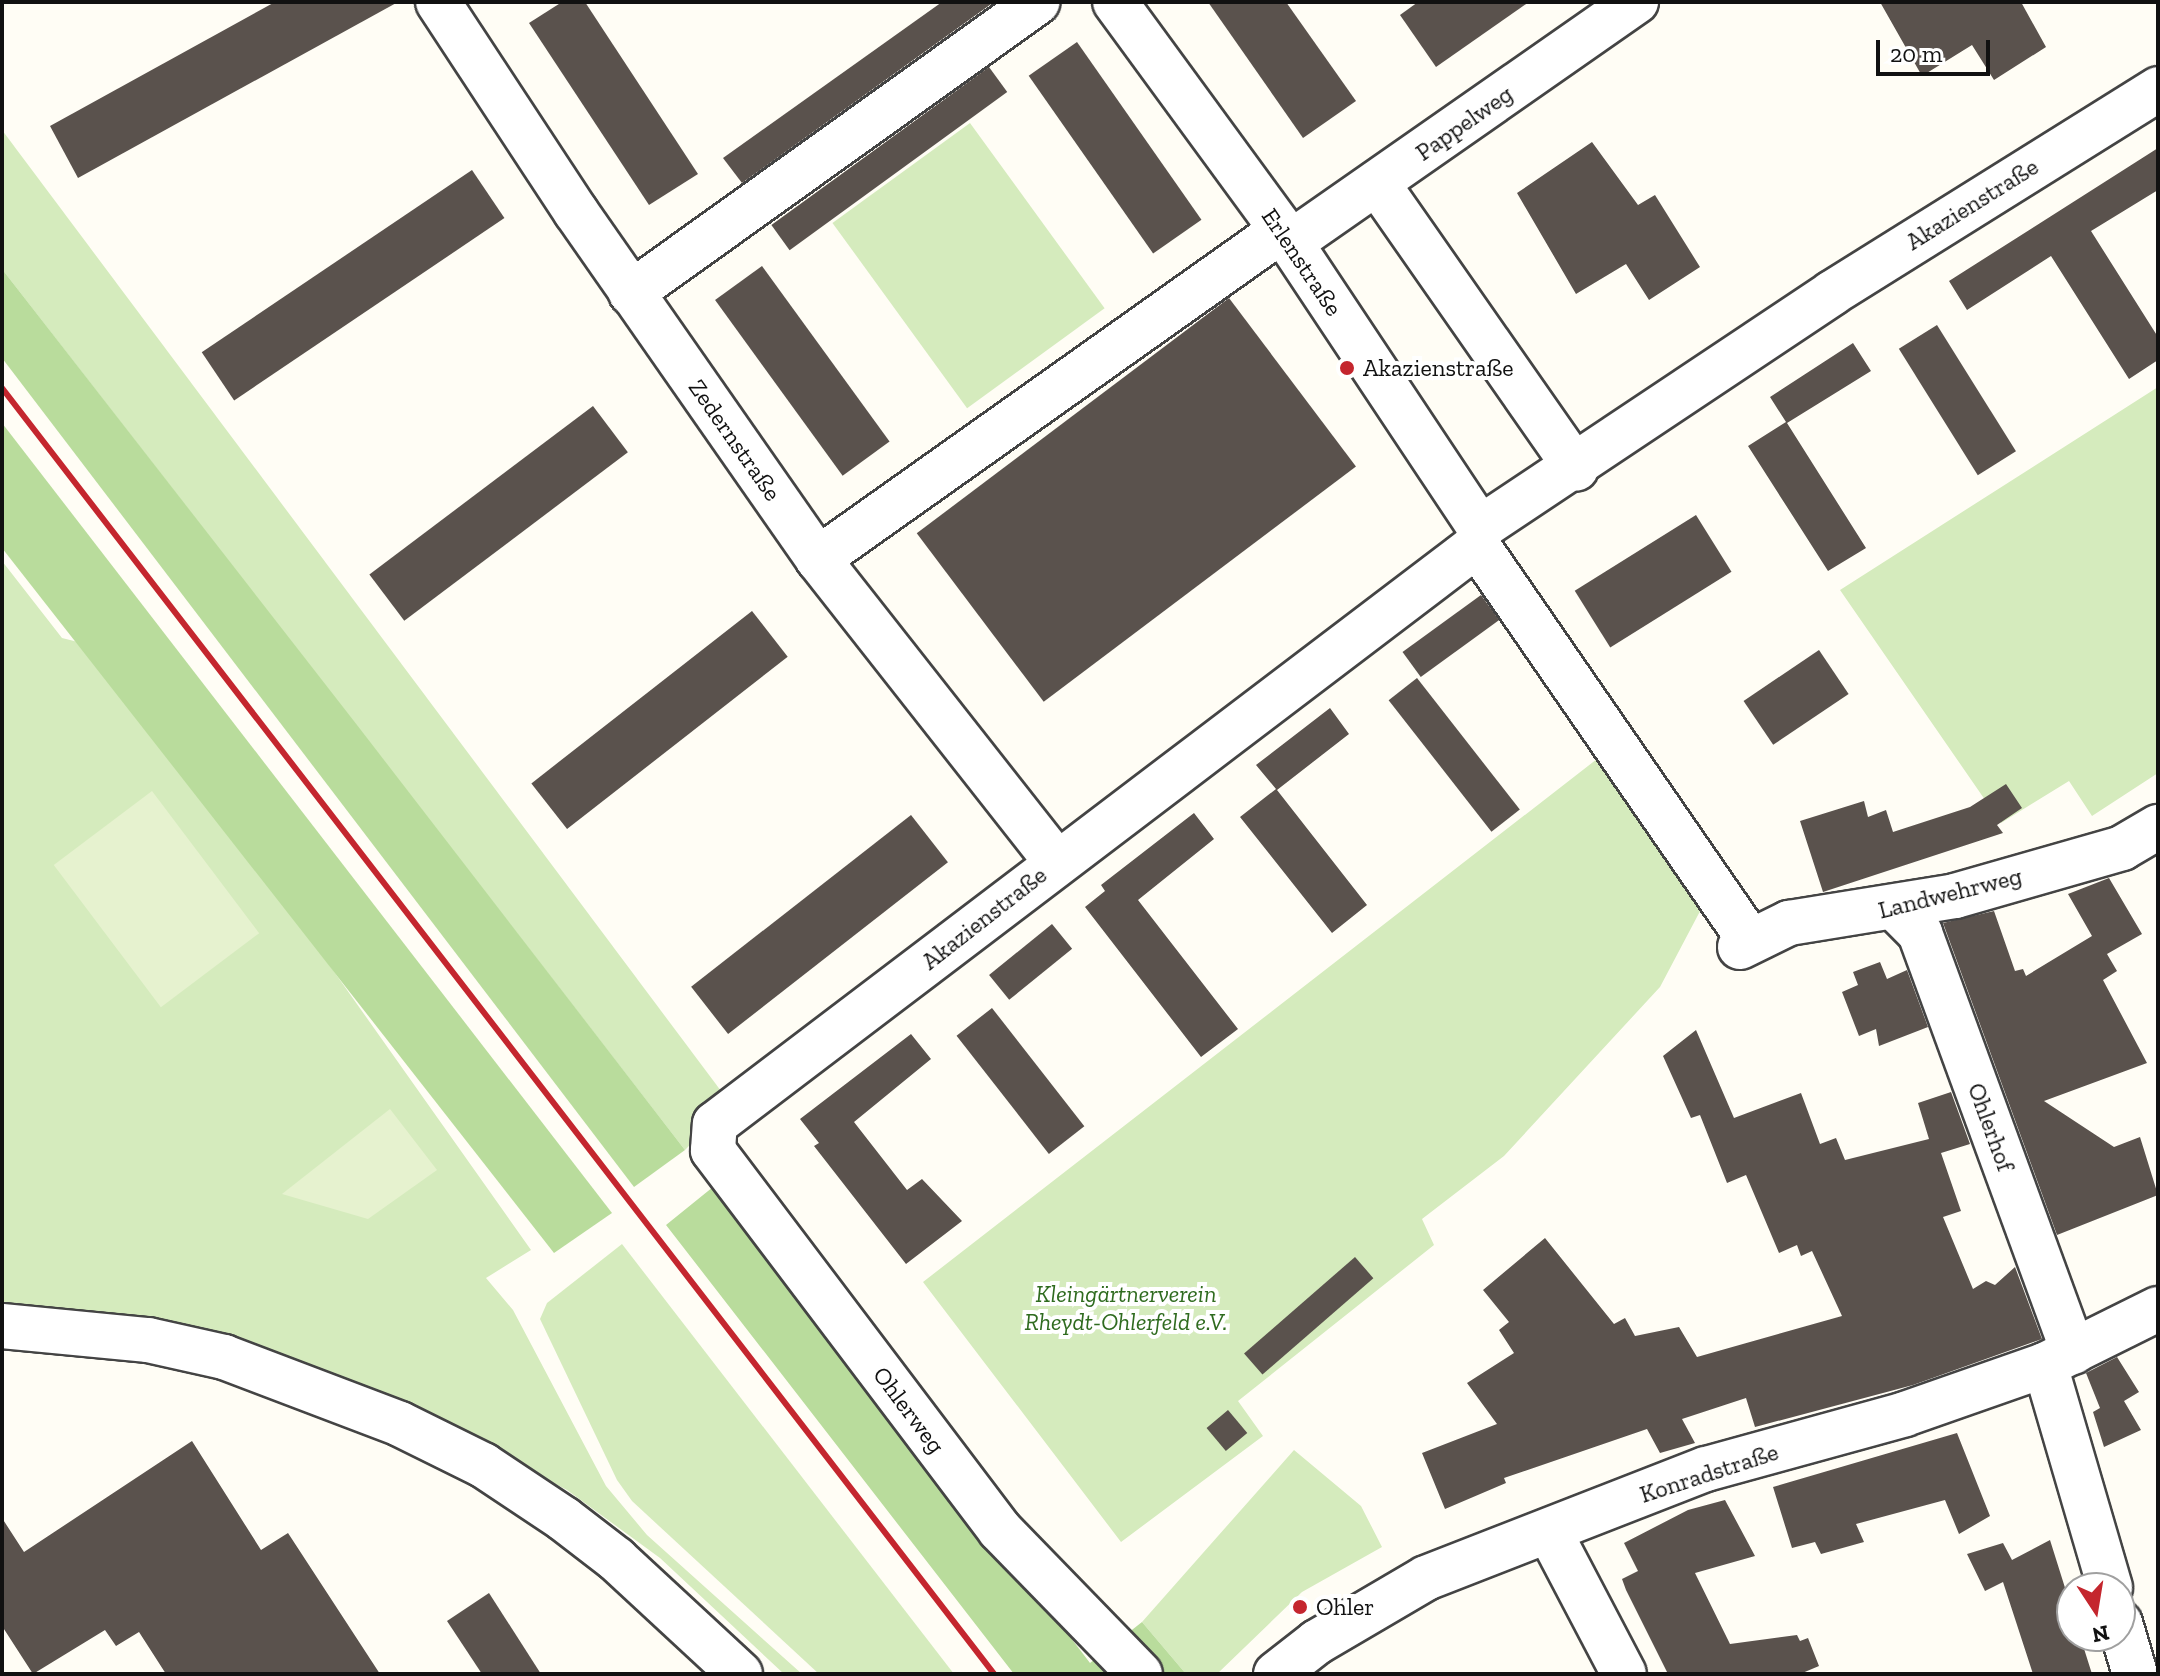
<!DOCTYPE html>
<meta charset="utf-8">
<style>
body{margin:0}
#map{position:relative;width:2160px;height:1676px;overflow:hidden;background:#fffdf5;font-family:"Zilla Slab",serif}
div>[style]{position:absolute}
.green>*{inset:0;background:#d5ebbd;transform-origin:0 0}
.forest>*{inset:0;background:#b9dc9c}
.pitch>*{inset:0;background:#e6f2cf;transform-origin:0 0}
.building>*{inset:0;background:#5a524d;transform-origin:0 0}
.roads{filter:drop-shadow(2px 0 #444) drop-shadow(-2px 0 #444) drop-shadow(0 2px #444) drop-shadow(0 -2px #444)}
.minor>*{height:44px;margin:-22px;padding:0 22px;transform-origin:22px;border-radius:22px;background:#fff}
.rail>*{height:6px;margin:-3px;padding:0 3px;transform-origin:3px;border-radius:3px;background:#c4262e}
.dots>*{width:22px;height:22px;translate:-50% -50%;box-sizing:border-box;border:4px solid #fff;border-radius:50%}
span{translate:-50% -50%;white-space:nowrap;text-align:center;line-height:1.15;-webkit-text-stroke:8px #fff;paint-order:stroke}
.street-label{font-size:24px;color:#111}
.poi-label{font-size:24px;color:#111}
.left{translate:0 -50%;text-align:left}
.park-label{font-size:24px;color:#2f6b1f;font-style:italic}
.frame{position:absolute;inset:0;border:4px solid #111;pointer-events:none}
.north{position:absolute;left:2056px;top:1572px;width:80px;height:80px;box-sizing:border-box;background:#fff;border:2px solid #a0a0a0;border-radius:50%;rotate:168deg;font-size:22px;font-weight:700;line-height:32px;text-align:center;color:#111}
.north::after{content:'';display:block;margin:auto;width:28px;height:36px;background:#c4262e;clip-path:polygon(50% 0,100% 100%,50% 72%,0 100%)}
.scale{position:absolute;left:1876px;top:40px;width:114px;height:36px;box-sizing:border-box;border:4px solid #111;border-top:0;padding-left:10px;font-size:24px;line-height:28px;white-space:nowrap;color:#111;-webkit-text-stroke:6px #fff;paint-order:stroke}
</style>
<div id="map">
<div class="green">
<i style="left:970px;top:123px;width:229px;height:170px;rotate:54deg"></i>
<i style="clip-path:polygon(2px 130px,730px 1103px,685px 1150px,2px 269px)"></i>
<i style="clip-path:polygon(2158px 387px,2158px 773px,2092px 816px,2069px 781px,2001px 823px,1840px 590px)"></i>
<i style="clip-path:polygon(2px 561px,62px 638px,82px 643px,260px 867px,531px 1250px,486px 1278px,513px 1310px,606px 1486px,647px 1535px,802px 1674px,784px 1674px,660px 1558px,567px 1490px,395px 1400px,270px 1351px,2px 1307px)"></i>
<i style="clip-path:polygon(1597px 759px,1707px 898px,1660px 987px,1504px 1156px,1422px 1219px,1434px 1245px,1238px 1401px,1263px 1436px,1121px 1542px,923px 1282px)"></i>
<i style="clip-path:polygon(622px 1244px,954px 1674px,819px 1674px,632px 1501px,617px 1480px,540px 1319px,547px 1303px)"></i>
<i style="clip-path:polygon(1294px 1450px,1361px 1506px,1382px 1547px,1302px 1592px,1217px 1674px,1186px 1674px,1142px 1622px)"></i>
</div>
<div class="forest">
<i style="clip-path:polygon(2px 269px,357px 725px,685px 1150px,634px 1187px,2px 358px)"></i>
<i style="clip-path:polygon(2px 423px,612px 1213px,554px 1253px,2px 548px)"></i>
<i style="clip-path:polygon(713px 1187px,755px 1224px,1090px 1663px,1142px 1622px,1186px 1674px,1014px 1674px,666px 1225px)"></i>
</div>
<div class="pitch">
<i style="left:152px;top:791px;width:178px;height:123px;rotate:53deg"></i>
<i style="clip-path:polygon(390px 1109px,437px 1170px,368px 1219px,282px 1194px)"></i>
</div>
<div class="building">
<i style="clip-path:polygon(275px 2px,398px 2px,78px 178px,50px 126px)"></i>
<i style="clip-path:polygon(562px 2px,585px 2px,698px 174px,649px 205px,529px 23px)"></i>
<i style="clip-path:polygon(942px 2px,994px 2px,742px 183px,723px 158px)"></i>
<i style="clip-path:polygon(1208px 2px,1286px 2px,1356px 101px,1303px 138px)"></i>
<i style="clip-path:polygon(1418px 2px,1529px 2px,1436px 67px,1400px 15px)"></i>
<i style="clip-path:polygon(1880px 2px,2021px 2px,2046px 47px,1994px 80px,1972px 45px,1922px 76px)"></i>
<i style="left:1077px;top:42px;width:217px;height:59px;rotate:55deg"></i>
<i style="left:989px;top:67px;width:31px;height:269px;rotate:54deg"></i>
<i style="clip-path:polygon(1592px 142px,1638px 205px,1655px 195px,1700px 267px,1649px 300px,1626px 264px,1576px 294px,1517px 193px)"></i>
<i style="clip-path:polygon(2158px 148px,2158px 190px,2091px 231px,2158px 337px,2158px 360px,2129px 379px,2051px 256px,1967px 310px,1949px 281px)"></i>
<i style="left:472px;top:170px;width:58px;height:326px;rotate:56deg"></i>
<i style="left:762px;top:266px;width:217px;height:58px;rotate:54deg"></i>
<i style="left:1229px;top:298px;width:211px;height:391px;rotate:53deg"></i>
<i style="left:1937px;top:325px;width:149px;height:45px;rotate:58deg"></i>
<i style="clip-path:polygon(1853px 343px,1871px 371px,1787px 423px,1866px 548px,1828px 571px,1748px 446px,1786px 422px,1770px 397px)"></i>
<i style="left:593px;top:406px;width:58px;height:280px;rotate:53deg"></i>
<i style="left:1696px;top:515px;width:67px;height:143px;rotate:58deg"></i>
<i style="left:1481px;top:595px;width:31px;height:97px;rotate:54deg"></i>
<i style="left:752px;top:611px;width:58px;height:280px;rotate:52deg"></i>
<i style="left:1819px;top:650px;width:53px;height:91px;rotate:56deg"></i>
<i style="left:1417px;top:678px;width:167px;height:36px;rotate:52deg"></i>
<i style="clip-path:polygon(1330px 708px,1349px 734px,1277px 790px,1367px 905px,1332px 933px,1240px 817px,1276px 789px,1256px 765px)"></i>
<i style="clip-path:polygon(2006px 784px,2022px 808px,1997px 825px,2003px 833px,1823px 892px,1800px 821px,1864px 801px,1868px 817px,1886px 810px,1893px 832px,1970px 807px)"></i>
<i style="clip-path:polygon(1194px 813px,1214px 839px,1138px 900px,1238px 1029px,1201px 1057px,1085px 907px,1105px 891px,1101px 885px)"></i>
<i style="left:911px;top:815px;width:60px;height:279px;rotate:52deg"></i>
<i style="clip-path:polygon(2109px 878px,2142px 934px,2107px 954px,2117px 971px,2103px 980px,2147px 1063px,2044px 1101px,2114px 1147px,2140px 1137px,2158px 1195px,2057px 1235px,1943px 923px,1994px 911px,2015px 971px,2023px 969px,2026px 976px,2092px 936px,2068px 894px)"></i>
<i style="left:1052px;top:924px;width:32px;height:81px;rotate:51deg"></i>
<i style="clip-path:polygon(1880px 962px,1887px 979px,1907px 970px,1928px 1027px,1879px 1046px,1876px 1029px,1859px 1036px,1842px 992px,1858px 985px,1853px 972px)"></i>
<i style="left:992px;top:1008px;width:150px;height:45px;rotate:52deg"></i>
<i style="clip-path:polygon(1696px 1030px,1734px 1118px,1801px 1093px,1820px 1144px,1836px 1138px,1845px 1160px,1929px 1139px,1918px 1103px,1951px 1092px,1970px 1144px,1941px 1153px,1961px 1211px,1943px 1217px,1973px 1289px,1986px 1281px,1995px 1285px,2015px 1267px,2042px 1339px,1913px 1385px,1755px 1427px,1746px 1398px,1682px 1419px,1695px 1443px,1660px 1453px,1647px 1429px,1504px 1478px,1506px 1483px,1445px 1509px,1422px 1453px,1497px 1424px,1467px 1383px,1514px 1353px,1499px 1330px,1509px 1322px,1483px 1290px,1545px 1238px,1614px 1324px,1625px 1318px,1635px 1336px,1679px 1327px,1697px 1357px,1842px 1316px,1812px 1251px,1801px 1256px,1797px 1245px,1779px 1253px,1746px 1175px,1727px 1183px,1700px 1115px,1691px 1118px,1663px 1056px)"></i>
<i style="clip-path:polygon(911px 1034px,931px 1059px,854px 1122px,907px 1190px,922px 1179px,962px 1221px,906px 1264px,814px 1146px,819px 1143px,800px 1119px)"></i>
<i style="left:1355px;top:1257px;width:28px;height:147px;rotate:49deg"></i>
<i style="clip-path:polygon(2117px 1357px,2139px 1392px,2124px 1401px,2141px 1430px,2104px 1447px,2093px 1412px,2100px 1408px,2086px 1373px)"></i>
<i style="left:1228px;top:1410px;width:30px;height:28px;rotate:50deg"></i>
<i style="clip-path:polygon(1957px 1433px,1990px 1516px,1959px 1534px,1945px 1500px,1856px 1524px,1864px 1542px,1821px 1554px,1815px 1542px,1792px 1548px,1773px 1487px)"></i>
<i style="clip-path:polygon(192px 1441px,261px 1550px,288px 1533px,380px 1674px,166px 1674px,139px 1632px,116px 1646px,105px 1630px,33px 1674px,2px 1626px,2px 1518px,24px 1552px)"></i>
<i style="clip-path:polygon(1725px 1500px,1755px 1556px,1695px 1573px,1730px 1644px,1797px 1635px,1800px 1641px,1808px 1638px,1819px 1666px,1800px 1674px,1668px 1674px,1626px 1590px,1622px 1579px,1638px 1571px,1624px 1543px,1688px 1510px)"></i>
<i style="clip-path:polygon(2050px 1540px,2072px 1610px,2072px 1636px,2080px 1636px,2092px 1674px,2033px 1674px,2003px 1582px,1985px 1591px,1967px 1554px,2003px 1543px,2012px 1560px)"></i>
<i style="clip-path:polygon(489px 1593px,541px 1674px,482px 1674px,447px 1621px)"></i>
</div>
<div class="roads">
<div class="minor">
<i style="left:438px;top:2px;width:251px;rotate:56.7deg"></i>
<i style="left:576px;top:212px;width:423px;rotate:55.1deg"></i>
<i style="left:818px;top:559px;width:385px;rotate:51.8deg"></i>
<i style="left:1115px;top:2px;width:283px;rotate:53.8deg"></i>
<i style="left:1282px;top:230px;width:358px;rotate:56.4deg"></i>
<i style="left:1377px;top:183px;width:348px;rotate:55.1deg"></i>
<i style="left:1290px;top:243px;width:422px;rotate:-34.9deg"></i>
<i style="left:631px;top:293px;width:500px;rotate:-35.6deg"></i>
<i style="left:1477px;top:545px;width:479px;rotate:55.4deg"></i>
<i style="left:818px;top:559px;width:569px;rotate:-35.34deg"></i>
<i style="left:1897px;top:910px;width:33px;rotate:45deg"></i>
<i style="left:1920px;top:933px;width:446px;rotate:69.9deg"></i>
<i style="left:1740px;top:947px;width:55px;rotate:-26.1deg"></i>
<i style="left:1789px;top:923px;width:168px;rotate:-9.2deg"></i>
<i style="left:1955px;top:896px;width:174px;rotate:-16deg"></i>
<i style="left:2122px;top:848px;width:42px;rotate:-30.3deg"></i>
<i style="left:2px;top:1326px;width:147px;rotate:5.5deg"></i>
<i style="left:148px;top:1340px;width:78px;rotate:12.6deg"></i>
<i style="left:224px;top:1357px;width:188px;rotate:20.8deg"></i>
<i style="left:400px;top:1424px;width:93px;rotate:26.3deg"></i>
<i style="left:483px;top:1465px;width:97px;rotate:33.7deg"></i>
<i style="left:564px;top:1519px;width:66px;rotate:37.6deg"></i>
<i style="left:616px;top:1559px;width:169px;rotate:42.8deg"></i>
<i style="left:2045px;top:1365px;width:232px;rotate:73.7deg"></i>
<i style="left:1549px;top:1531px;width:161px;rotate:62.3deg"></i>
<i style="left:2120px;top:1623px;width:53px;rotate:73.6deg"></i>
<i style="left:1140px;top:1674px;width:201px;rotate:-134.2deg"></i>
<i style="left:1000px;top:1530px;width:476px;rotate:-127.1deg"></i>
<i style="left:713px;top:1150px;width:26px;rotate:-86deg"></i>
<i style="left:715px;top:1124px;width:957px;rotate:-37.23deg"></i>
<i style="left:1477px;top:545px;width:17px;rotate:-80deg"></i>
<i style="left:1480px;top:528px;width:423px;rotate:-33.7deg"></i>
<i style="left:1832px;top:293px;width:385px;rotate:-32deg"></i>
<i style="left:1276px;top:1674px;width:52px;rotate:-38deg"></i>
<i style="left:1317px;top:1642px;width:126px;rotate:-30.4deg"></i>
<i style="left:1426px;top:1578px;width:300px;rotate:-21.3deg"></i>
<i style="left:1706px;top:1469px;width:206px;rotate:-15.4deg"></i>
<i style="left:1905px;top:1414px;width:148px;rotate:-19.3deg"></i>
<i style="left:2045px;top:1365px;width:126px;rotate:-26.4deg"></i>
</div>
</div>
<div class="rail">
<i style="left:2px;top:388px;width:1624px;rotate:52.35deg"></i>
</div>
<div class="dots">
<i style="left:1347px;top:368px;background:#c4262e"></i>
<i style="left:1300px;top:1607px;background:#c4262e"></i>
</div>
<div class="street-label">
<span style="left:1464px;top:123px;rotate:-35deg">Pappelweg</span>
<span style="left:1972px;top:204px;rotate:-32deg">Akazienstraße</span>
<span style="left:1302px;top:262px;rotate:56deg">Erlenstraße</span>
<span style="left:735px;top:440px;rotate:55deg">Zedernstraße</span>
<span style="left:1950px;top:893px;rotate:-14deg">Landwehrweg</span>
<span style="left:984px;top:918px;rotate:-38deg">Akazienstraße</span>
<span style="left:1991px;top:1127px;rotate:70deg">Ohlerhof</span>
<span style="left:909px;top:1410px;rotate:53deg">Ohlerweg</span>
<span style="left:1709px;top:1473px;rotate:-18deg">Konradstraße</span>
</div>
<div class="poi-label">
<span class="left" style="left:1363px;top:368px">Akazienstraße</span>
<span class="left" style="left:1316px;top:1607px">Ohler</span>
</div>
<div class="park-label">
<span style="left:1126px;top:1308px">Kleingärtnerverein<br>Rheydt-Ohlerfeld e.V.</span>
</div>
<div class="frame"></div>
<div class="north">N</div>
<div class="scale">20 m</div>
</div>
